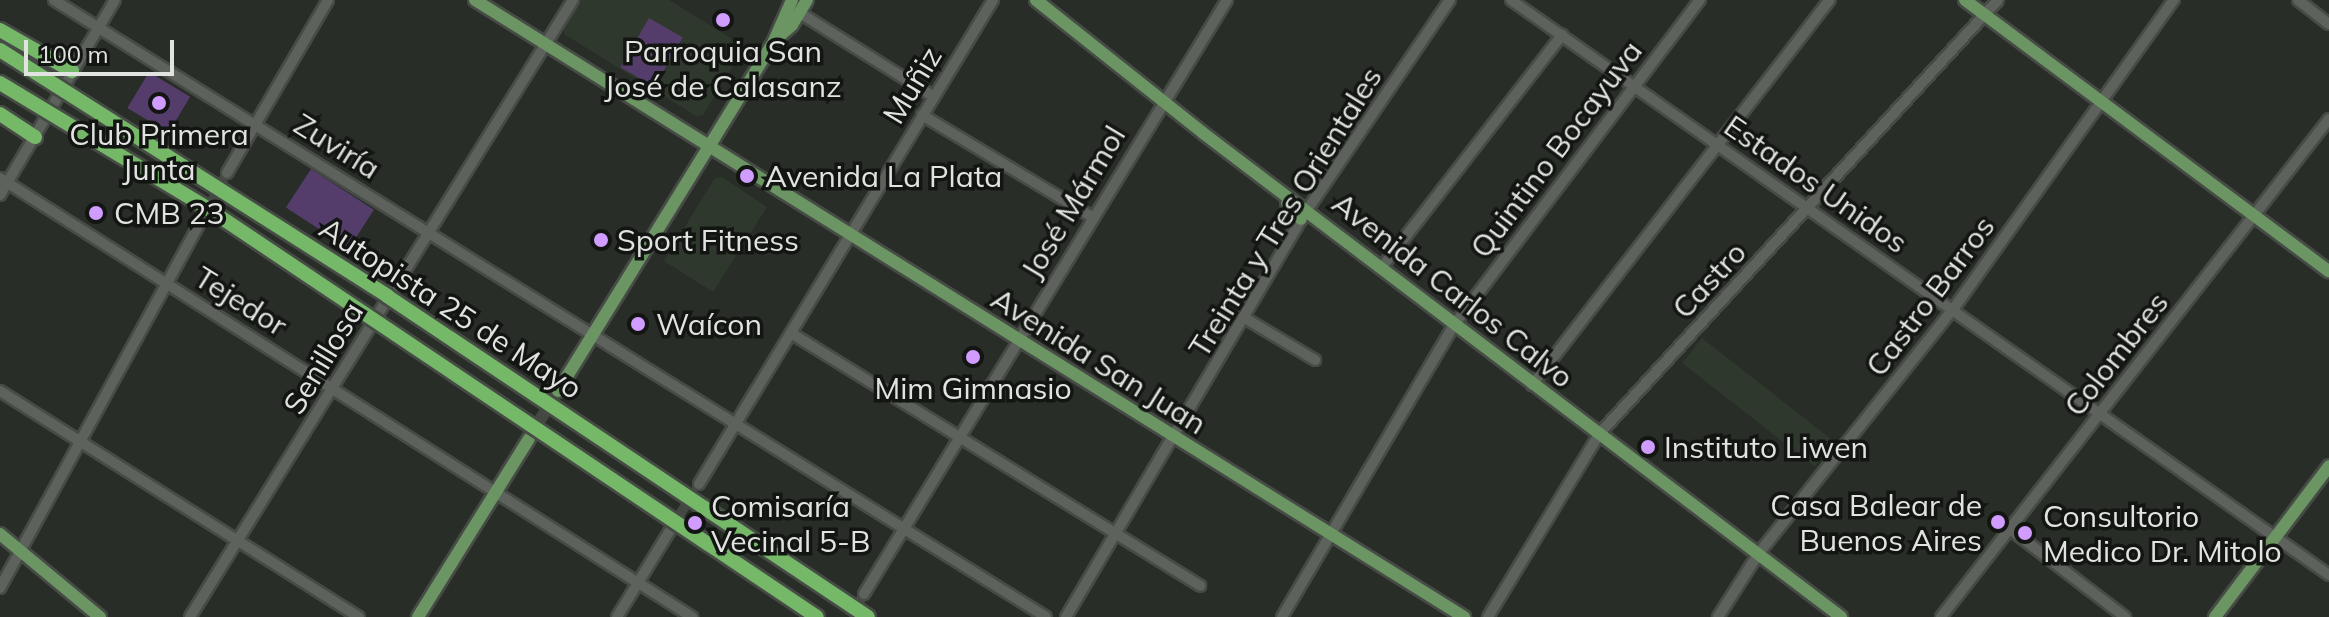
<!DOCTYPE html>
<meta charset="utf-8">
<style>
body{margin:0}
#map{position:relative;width:2329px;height:617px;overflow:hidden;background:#282d27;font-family:Mulish,sans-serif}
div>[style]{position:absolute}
.built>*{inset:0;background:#2f382d;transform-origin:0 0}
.green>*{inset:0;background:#553d6b;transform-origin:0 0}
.minor-tunnel>*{height:10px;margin-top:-5px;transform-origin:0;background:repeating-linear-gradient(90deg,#444843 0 10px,transparent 0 15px)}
.major-tunnel>*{height:12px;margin-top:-6px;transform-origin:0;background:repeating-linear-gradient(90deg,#444843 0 12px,transparent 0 18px)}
.roads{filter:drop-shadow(2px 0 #474b46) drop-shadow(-2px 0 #474b46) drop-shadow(0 2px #474b46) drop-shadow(0 -2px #474b46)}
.minor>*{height:10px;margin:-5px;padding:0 5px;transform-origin:5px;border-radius:5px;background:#5d635c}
.major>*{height:12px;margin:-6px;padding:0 6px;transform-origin:6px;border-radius:6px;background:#6b9663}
.highway>*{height:14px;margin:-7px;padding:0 7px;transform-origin:7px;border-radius:7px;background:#74b868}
.bridges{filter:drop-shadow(2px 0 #474b46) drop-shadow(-2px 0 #474b46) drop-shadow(0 2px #474b46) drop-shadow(0 -2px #474b46)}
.highway-bridge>*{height:14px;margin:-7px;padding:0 7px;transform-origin:7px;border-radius:7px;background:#74b868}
.dots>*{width:22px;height:22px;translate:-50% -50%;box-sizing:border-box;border:4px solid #131512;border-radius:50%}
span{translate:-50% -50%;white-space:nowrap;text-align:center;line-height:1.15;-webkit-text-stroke:7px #131512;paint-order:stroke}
.poi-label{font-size:30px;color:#e0e3e0}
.left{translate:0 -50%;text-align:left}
.right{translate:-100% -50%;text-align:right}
.street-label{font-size:30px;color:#e0e3e0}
.scale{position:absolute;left:24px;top:40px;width:150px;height:36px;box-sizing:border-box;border:4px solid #e0e3e0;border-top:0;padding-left:10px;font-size:24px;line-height:28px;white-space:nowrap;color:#e0e3e0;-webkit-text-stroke:6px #131512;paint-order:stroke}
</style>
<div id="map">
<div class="built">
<i style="clip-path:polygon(580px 0,669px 0,732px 39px,726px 52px,732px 68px,703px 115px,696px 116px,564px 34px,563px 27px)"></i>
<i style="clip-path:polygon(722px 177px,767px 207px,713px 292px,664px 261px,714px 179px)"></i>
<i style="left:1702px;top:338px;width:168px;height:32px;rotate:38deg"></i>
</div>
<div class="green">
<i style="left:649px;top:18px;width:39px;height:57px;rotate:30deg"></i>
<i style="left:149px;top:72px;width:48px;height:42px;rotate:31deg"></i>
<i style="left:311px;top:169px;width:75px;height:46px;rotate:33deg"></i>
</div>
<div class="minor-tunnel">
<i style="left:205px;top:214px;width:47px;rotate:-61.8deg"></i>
<i style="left:672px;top:527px;width:51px;rotate:-57.9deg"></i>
<i style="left:850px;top:617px;width:27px;rotate:-59deg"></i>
</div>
<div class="major-tunnel">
<i style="left:530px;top:436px;width:53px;rotate:-58.1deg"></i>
</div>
<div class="roads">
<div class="minor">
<i style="left:54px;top:0;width:1168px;rotate:31.88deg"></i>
<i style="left:1511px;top:0;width:1000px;rotate:35.1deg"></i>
<i style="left:2298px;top:0;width:39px;rotate:38deg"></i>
<i style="left:800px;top:13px;width:157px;rotate:32deg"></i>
<i style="left:922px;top:115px;width:197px;rotate:30.9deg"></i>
<i style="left:227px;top:173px;width:200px;rotate:-59.7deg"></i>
<i style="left:0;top:178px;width:820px;rotate:32.39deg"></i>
<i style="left:0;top:195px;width:226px;rotate:-59.5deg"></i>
<i style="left:1382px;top:267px;width:294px;rotate:-52.2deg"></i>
<i style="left:1243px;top:317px;width:84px;rotate:30.8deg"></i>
<i style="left:791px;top:333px;width:481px;rotate:31.7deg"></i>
<i style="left:1532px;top:385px;width:487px;rotate:-52.3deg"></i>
<i style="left:0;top:391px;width:424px;rotate:32.2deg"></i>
<i style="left:699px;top:484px;width:566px;rotate:-58.72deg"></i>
<i style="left:2010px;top:529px;width:145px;rotate:37.4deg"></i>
<i style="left:0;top:588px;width:421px;rotate:-61.3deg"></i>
<i style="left:864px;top:594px;width:696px;rotate:-58.57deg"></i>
<i style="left:190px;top:617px;width:726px;rotate:-58.17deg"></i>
<i style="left:617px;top:617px;width:100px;rotate:-58.5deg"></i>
<i style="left:1066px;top:617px;width:462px;rotate:-59.4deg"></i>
<i style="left:1301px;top:219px;width:265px;rotate:-55.8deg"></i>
<i style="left:1282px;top:617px;width:339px;rotate:-59.5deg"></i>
<i style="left:1454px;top:325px;width:408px;rotate:-52.9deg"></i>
<i style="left:1488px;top:617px;width:215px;rotate:-58.7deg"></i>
<i style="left:1600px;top:433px;width:588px;rotate:-47.41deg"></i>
<i style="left:1718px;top:617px;width:76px;rotate:-57.4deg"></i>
<i style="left:1759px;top:553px;width:313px;rotate:-51.5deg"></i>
<i style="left:1954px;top:308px;width:379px;rotate:-54.5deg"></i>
<i style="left:1941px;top:617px;width:631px;rotate:-52.08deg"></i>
</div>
<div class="major">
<i style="left:475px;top:0;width:1166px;rotate:31.96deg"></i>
<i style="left:1036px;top:0;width:213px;rotate:38.5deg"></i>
<i style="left:1203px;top:133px;width:801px;rotate:37.18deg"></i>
<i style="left:1965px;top:0;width:454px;rotate:36.7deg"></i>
<i style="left:776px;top:39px;width:21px;rotate:-41deg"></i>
<i style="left:792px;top:25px;width:29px;rotate:-59deg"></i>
<i style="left:1287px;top:203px;width:21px;rotate:49deg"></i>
<i style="left:558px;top:391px;width:411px;rotate:-58.3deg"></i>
<i style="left:774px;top:41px;width:45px;rotate:-66.3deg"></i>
<i style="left:0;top:534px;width:130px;rotate:39.7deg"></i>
<i style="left:418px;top:617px;width:210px;rotate:-58.1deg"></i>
<i style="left:2215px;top:617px;width:189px;rotate:-52.9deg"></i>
</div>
<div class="highway">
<i style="left:0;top:30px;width:83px;rotate:29.7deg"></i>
<i style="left:0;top:114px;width:42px;rotate:33.3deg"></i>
</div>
</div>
<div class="bridges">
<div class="highway-bridge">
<i style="left:0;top:50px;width:459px;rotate:32.4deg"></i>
<i style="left:387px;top:296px;width:578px;rotate:33.72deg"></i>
<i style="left:0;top:83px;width:242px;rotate:31.1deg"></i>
<i style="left:207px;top:208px;width:734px;rotate:33.84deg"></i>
</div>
</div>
<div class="dots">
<i style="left:723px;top:20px;background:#d09dff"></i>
<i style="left:159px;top:103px;background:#d09dff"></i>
<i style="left:747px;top:176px;background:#d09dff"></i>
<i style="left:96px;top:213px;background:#d09dff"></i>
<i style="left:601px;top:240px;background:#d09dff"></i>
<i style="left:638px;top:324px;background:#d09dff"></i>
<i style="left:973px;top:357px;background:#d09dff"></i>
<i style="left:1648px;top:447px;background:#d09dff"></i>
<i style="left:1998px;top:522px;background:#d09dff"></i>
<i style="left:695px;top:523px;background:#d09dff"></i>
<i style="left:2025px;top:533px;background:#d09dff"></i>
</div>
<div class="poi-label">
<span style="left:723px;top:68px">Parroquia San<br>José de Calasanz</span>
<span style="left:159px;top:151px">Club Primera<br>Junta</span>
<span class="left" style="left:765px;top:176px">Avenida La Plata</span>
<span class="left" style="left:114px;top:213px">CMB 23</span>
<span class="left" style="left:617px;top:240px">Sport Fitness</span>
<span class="left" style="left:656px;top:324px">Waícon</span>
<span style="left:973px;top:388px">Mim Gimnasio</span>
<span class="left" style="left:1664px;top:447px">Instituto Liwen</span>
<span class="right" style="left:1982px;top:522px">Casa Balear de<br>Buenos Aires</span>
<span class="left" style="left:711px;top:523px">Comisaría<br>Vecinal 5-B</span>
<span class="left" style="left:2043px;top:533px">Consultorio<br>Medico Dr. Mitolo</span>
</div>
<div class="street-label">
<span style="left:912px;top:85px;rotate:-59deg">Muñiz</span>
<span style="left:337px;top:146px;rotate:32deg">Zuviría</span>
<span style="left:1556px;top:149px;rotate:-53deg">Quintino Bocayuva</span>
<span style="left:1816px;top:184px;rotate:35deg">Estados Unidos</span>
<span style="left:1073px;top:202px;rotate:-59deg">José Mármol</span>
<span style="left:1285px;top:212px;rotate:-58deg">Treinta y Tres Orientales</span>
<span style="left:1709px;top:280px;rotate:-47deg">Castro</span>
<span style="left:1453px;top:290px;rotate:38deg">Avenida Carlos Calvo</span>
<span style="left:1930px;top:296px;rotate:-53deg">Castro Barros</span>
<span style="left:241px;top:301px;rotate:32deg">Tejedor</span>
<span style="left:451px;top:308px;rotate:33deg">Autopista 25 de Mayo</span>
<span style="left:2116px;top:354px;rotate:-52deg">Colombres</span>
<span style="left:323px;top:358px;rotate:-59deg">Senillosa</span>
<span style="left:1099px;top:361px;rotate:32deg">Avenida San Juan</span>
</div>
<div class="scale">100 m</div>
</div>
